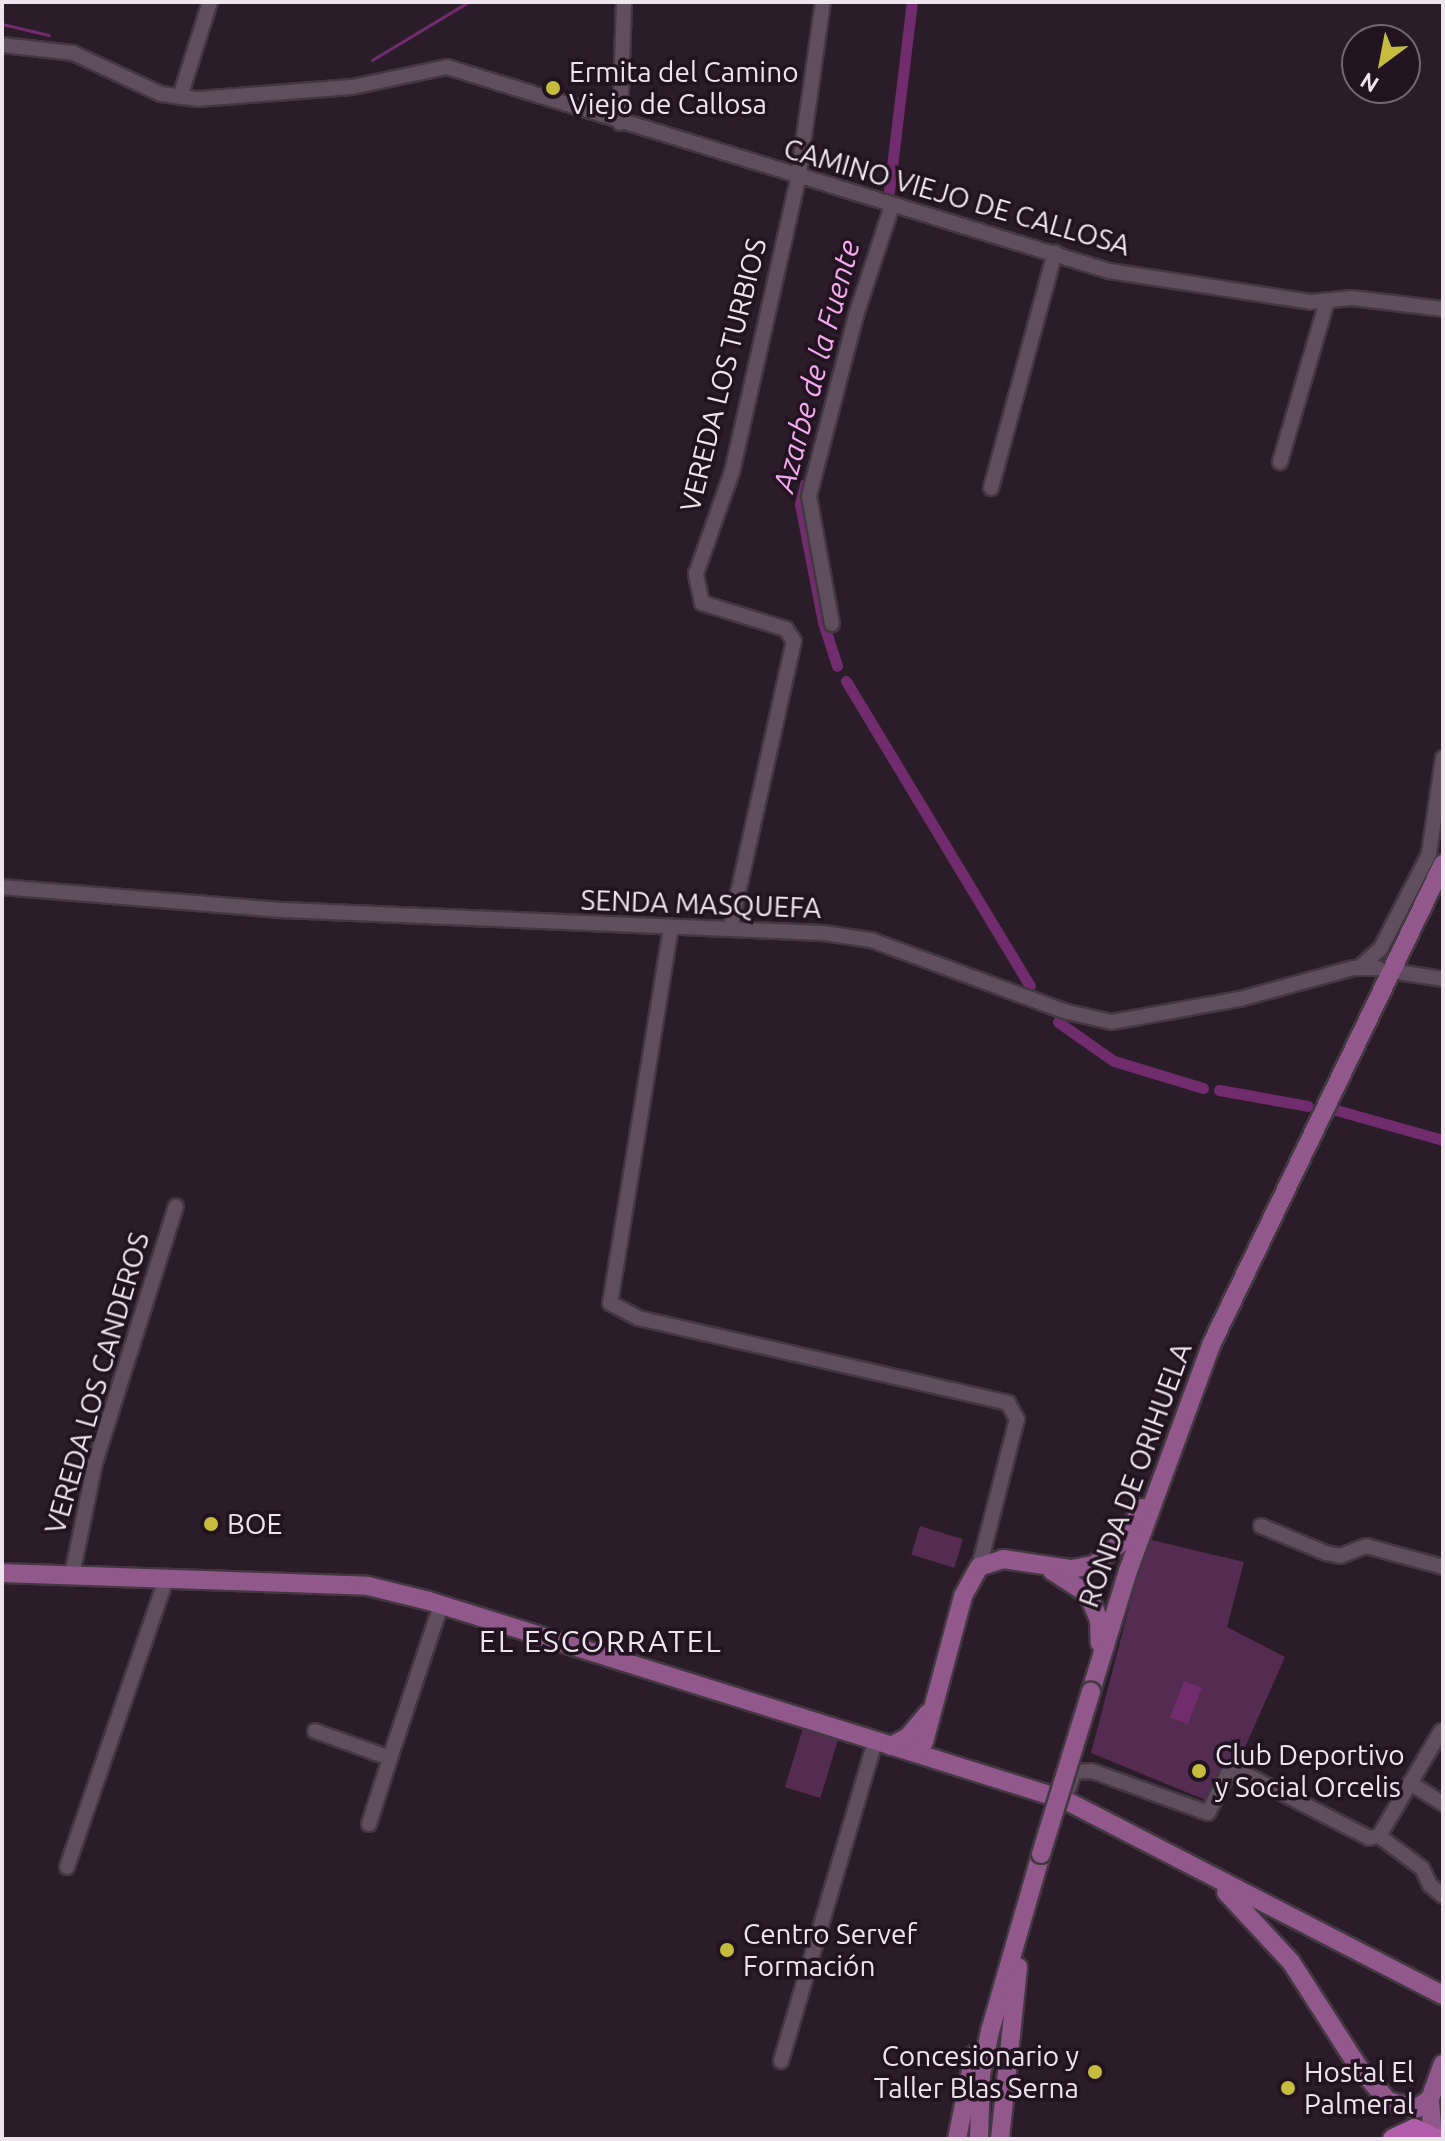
<!DOCTYPE html>
<meta charset="utf-8">
<style>
body{margin:0}
#map{position:relative;width:1445px;height:2141px;overflow:hidden;background:#2b1c29;font-family:Ubuntu,sans-serif}
div>[style]{position:absolute}
.green>*{inset:0;background:#552c51;transform-origin:0 0}
.water>*{inset:0;background:#712c6d;transform-origin:0 0}
.stream>*{height:3px;margin:-1.5px;padding:0 1.5px;transform-origin:1.5px;border-radius:1.5px;background:#712c6d}
.canal>*{height:11px;margin:-5.5px;padding:0 5.5px;transform-origin:5.5px;border-radius:5.5px;background:#712c6d}
.roads{filter:drop-shadow(2px 0 #433742) drop-shadow(-2px 0 #433742) drop-shadow(0 2px #433742) drop-shadow(0 -2px #433742)}
.minor>*{height:14px;margin:-7px;padding:0 7px;transform-origin:7px;border-radius:7px;background:#5f4e5d}
.major>*{height:18px;margin:-9px;padding:0 9px;transform-origin:9px;border-radius:9px;background:#91588c}
.highway>*{height:20px;margin:-10px;padding:0 10px;transform-origin:10px;border-radius:10px;background:#b25eab}
.bridges{filter:drop-shadow(2px 0 #433742) drop-shadow(-2px 0 #433742) drop-shadow(0 2px #433742) drop-shadow(0 -2px #433742)}
.major-bridge>*{height:18px;margin:-9px;padding:0 9px;transform-origin:9px;border-radius:9px;background:#91588c}
.dots>*{width:22px;height:22px;translate:-50% -50%;box-sizing:border-box;border:4px solid #21131f;border-radius:50%}
span{translate:-50% -50%;white-space:nowrap;text-align:center;line-height:1.15;-webkit-text-stroke:7px #21131f;paint-order:stroke}
.poi-label{font-size:28px;color:#efe5ed}
.left{translate:0 -50%;text-align:left}
.right{translate:-100% -50%;text-align:right}
.street-label{font-size:28px;color:#efe5ed}
.water-label{font-size:30px;color:#f6a9ef;font-style:italic}
.neighbourhood-label{font-size:30px;color:#efe5ed;letter-spacing:2px}
.frame{position:absolute;inset:0;border:4px solid #efe5ed;pointer-events:none}
.north{position:absolute;left:1341px;top:24px;width:80px;height:80px;box-sizing:border-box;background:#21131f;border:2px solid #736771;border-radius:50%;rotate:212deg;font-size:22px;font-weight:700;line-height:32px;text-align:center;color:#efe5ed}
.north::after{content:'';display:block;margin:auto;width:28px;height:36px;background:#c5bc3d;clip-path:polygon(50% 0,100% 100%,50% 72%,0 100%)}
</style>
<div id="map">
<div class="green">
<i style="left:920px;top:1526px;width:45px;height:30px;rotate:17deg"></i>
<i style="clip-path:polygon(1147px 1539px,1244px 1562px,1227px 1627px,1285px 1657px,1238px 1763px,1229px 1758px,1208px 1801px,1091px 1753px)"></i>
<i style="left:803px;top:1728px;width:37px;height:62px;rotate:17deg"></i>
</div>
<div class="water">
<i style="left:1184px;top:1681px;width:19px;height:39px;rotate:21deg"></i>
</div>
<div class="stream">
<i style="left:2px;top:24px;width:48px;rotate:13.2deg"></i>
<i style="left:372px;top:60px;width:112px;rotate:-31.1deg"></i>
</div>
<div class="canal">
<i style="left:889px;top:191px;width:190px;rotate:-83.1deg"></i>
<i style="left:805px;top:484px;width:21px;rotate:104deg"></i>
<i style="left:800px;top:504px;width:120px;rotate:79deg"></i>
<i style="left:823px;top:622px;width:46px;rotate:72.3deg"></i>
<i style="left:846px;top:681px;width:356px;rotate:58.9deg"></i>
<i style="left:1058px;top:1022px;width:68px;rotate:34.9deg"></i>
<i style="left:1114px;top:1061px;width:93px;rotate:16.9deg"></i>
<i style="left:1219px;top:1090px;width:90px;rotate:10.2deg"></i>
<i style="left:1336px;top:1110px;width:111px;rotate:15.7deg"></i>
</div>
<div class="roads">
<div class="minor">
<i style="left:2px;top:45px;width:71px;rotate:6.4deg"></i>
<i style="left:73px;top:53px;width:97px;rotate:25deg"></i>
<i style="left:161px;top:94px;width:37px;rotate:8deg"></i>
<i style="left:198px;top:99px;width:154px;rotate:-4.5deg"></i>
<i style="left:352px;top:87px;width:97px;rotate:-11.9deg"></i>
<i style="left:447px;top:67px;width:693px;rotate:17.13deg"></i>
<i style="left:1109px;top:271px;width:204px;rotate:8.7deg"></i>
<i style="left:1311px;top:302px;width:41px;rotate:-5.6deg"></i>
<i style="left:1352px;top:298px;width:92px;rotate:6.9deg"></i>
<i style="left:180px;top:97px;width:100px;rotate:-72.5deg"></i>
<i style="left:620px;top:123px;width:121px;rotate:-88.1deg"></i>
<i style="left:1280px;top:462px;width:168px;rotate:-73.7deg"></i>
<i style="left:991px;top:488px;width:244px;rotate:-74.8deg"></i>
<i style="left:832px;top:624px;width:130px;rotate:-100.2deg"></i>
<i style="left:809px;top:496px;width:187px;rotate:-75.4deg"></i>
<i style="left:856px;top:315px;width:115px;rotate:-71.7deg"></i>
<i style="left:2px;top:887px;width:282px;rotate:4.7deg"></i>
<i style="left:283px;top:910px;width:540px;rotate:2.44deg"></i>
<i style="left:823px;top:933px;width:49px;rotate:8.3deg"></i>
<i style="left:871px;top:940px;width:209px;rotate:20.2deg"></i>
<i style="left:1067px;top:1012px;width:46px;rotate:12.5deg"></i>
<i style="left:1112px;top:1022px;width:130px;rotate:-10.2deg"></i>
<i style="left:1240px;top:999px;width:117px;rotate:-15.3deg"></i>
<i style="left:1353px;top:968px;width:25px"></i>
<i style="left:671px;top:927px;width:381px;rotate:99.2deg"></i>
<i style="left:610px;top:1303px;width:32px;rotate:28deg"></i>
<i style="left:638px;top:1318px;width:380px;rotate:12.9deg"></i>
<i style="left:1008px;top:1403px;width:18px;rotate:61deg"></i>
<i style="left:1017px;top:1419px;width:153px;rotate:104.4deg"></i>
<i style="left:730px;top:929px;width:295px;rotate:-77.5deg"></i>
<i style="left:794px;top:641px;width:14px;rotate:-124deg"></i>
<i style="left:786px;top:629px;width:88px;rotate:-162.8deg"></i>
<i style="left:702px;top:603px;width:30px;rotate:-102deg"></i>
<i style="left:696px;top:574px;width:108px;rotate:-70.6deg"></i>
<i style="left:732px;top:472px;width:300px;rotate:-77.3deg"></i>
<i style="left:798px;top:179px;width:179px;rotate:-82deg"></i>
<i style="left:1359px;top:968px;width:30px;rotate:-42deg"></i>
<i style="left:1381px;top:948px;width:106px;rotate:-62.9deg"></i>
<i style="left:1429px;top:854px;width:97px;rotate:-81.7deg"></i>
<i style="left:1403px;top:973px;width:40px;rotate:8.5deg"></i>
<i style="left:1261px;top:1526px;width:70px;rotate:22.6deg"></i>
<i style="left:1326px;top:1553px;width:14px;rotate:12deg"></i>
<i style="left:1340px;top:1556px;width:28px;rotate:-21deg"></i>
<i style="left:1366px;top:1546px;width:80px;rotate:15.3deg"></i>
<i style="left:72px;top:1575px;width:114px;rotate:-78.4deg"></i>
<i style="left:95px;top:1463px;width:269px;rotate:-72.5deg"></i>
<i style="left:315px;top:1731px;width:80px;rotate:19.8deg"></i>
<i style="left:390px;top:1758px;width:161px;rotate:-71.6deg"></i>
<i style="left:1410px;top:1783px;width:39px;rotate:32deg"></i>
<i style="left:1069px;top:1787px;width:16px;rotate:-72deg"></i>
<i style="left:1074px;top:1772px;width:18px;rotate:-3deg"></i>
<i style="left:1092px;top:1771px;width:123px;rotate:19.9deg"></i>
<i style="left:1208px;top:1813px;width:51px;rotate:-63.4deg"></i>
<i style="left:1231px;top:1767px;width:155px;rotate:27.2deg"></i>
<i style="left:1369px;top:1838px;width:10px;rotate:-11deg"></i>
<i style="left:1379px;top:1836px;width:54px;rotate:36.7deg"></i>
<i style="left:1422px;top:1868px;width:19px;rotate:65deg"></i>
<i style="left:1430px;top:1885px;width:17px;rotate:40deg"></i>
<i style="left:369px;top:1824px;width:69px;rotate:-72.3deg"></i>
<i style="left:1379px;top:1836px;width:122px;rotate:-59.4deg"></i>
<i style="left:67px;top:1867px;width:304px;rotate:-71deg"></i>
<i style="left:781px;top:2061px;width:334px;rotate:-73.6deg"></i>
</div>
<div class="major">
<i style="left:1052px;top:1571px;width:43px;rotate:32.6deg"></i>
<i style="left:1088px;top:1594px;width:28px;rotate:67deg"></i>
<i style="left:1099px;top:1620px;width:23px;rotate:88deg"></i>
<i style="left:2px;top:1573px;width:366px;rotate:2deg"></i>
<i style="left:368px;top:1586px;width:63px;rotate:13.8deg"></i>
<i style="left:429px;top:1601px;width:666px;rotate:17.37deg"></i>
<i style="left:1065px;top:1800px;width:425px;rotate:27.3deg"></i>
<i style="left:1091px;top:1691px;width:126px;rotate:-72.9deg"></i>
<i style="left:1128px;top:1571px;width:243px;rotate:-69.8deg"></i>
<i style="left:1212px;top:1343px;width:532px;rotate:-64.25deg"></i>
<i style="left:891px;top:1746px;width:19px;rotate:-28deg"></i>
<i style="left:908px;top:1737px;width:31px;rotate:-50deg"></i>
<i style="left:916px;top:1753px;width:14px;rotate:-54deg"></i>
<i style="left:924px;top:1742px;width:151px;rotate:-75deg"></i>
<i style="left:963px;top:1596px;width:33px;rotate:-61deg"></i>
<i style="left:979px;top:1567px;width:25px;rotate:-18deg"></i>
<i style="left:1003px;top:1559px;width:69px;rotate:8.4deg"></i>
<i style="left:1071px;top:1569px;width:23px;rotate:-10deg"></i>
<i style="left:1094px;top:1565px;width:38px;rotate:-40deg"></i>
<i style="left:1123px;top:1541px;width:38px;rotate:-60deg"></i>
<i style="left:1226px;top:1892px;width:96px;rotate:47.1deg"></i>
<i style="left:1291px;top:1962px;width:122px;rotate:57.3deg"></i>
<i style="left:1357px;top:2065px;width:48px;rotate:49.3deg"></i>
<i style="left:1388px;top:2101px;width:30px;rotate:14deg"></i>
<i style="left:1417px;top:2108px;width:16px;rotate:-35deg"></i>
<i style="left:1433px;top:2136px;width:37px;rotate:-95deg"></i>
<i style="left:1430px;top:2099px;width:37px;rotate:-70deg"></i>
<i style="left:957px;top:2139px;width:86px;rotate:-78.6deg"></i>
<i style="left:979px;top:2139px;width:64px;rotate:-88.2deg"></i>
<i style="left:981px;top:2075px;width:45px;rotate:-78.4deg"></i>
<i style="left:990px;top:2031px;width:184px;rotate:-73.9deg"></i>
<i style="left:1000px;top:2139px;width:173px;rotate:-84deg"></i>
</div>
<div class="highway">
<i style="left:1393px;top:2139px;width:23px;rotate:-25deg"></i>
<i style="left:1414px;top:2129px;width:24px;rotate:24deg"></i>
</div>
</div>
<div class="bridges">
<div class="major-bridge">
<i style="left:1041px;top:1854px;width:170px;rotate:-72.9deg"></i>
</div>
</div>
<div class="dots">
<i style="left:553px;top:88px;background:#c5bc3d"></i>
<i style="left:211px;top:1524px;background:#c5bc3d"></i>
<i style="left:1199px;top:1771px;background:#c5bc3d"></i>
<i style="left:727px;top:1950px;background:#c5bc3d"></i>
<i style="left:1095px;top:2072px;background:#c5bc3d"></i>
<i style="left:1288px;top:2088px;background:#c5bc3d"></i>
</div>
<div class="poi-label">
<span class="left" style="left:569px;top:88px">Ermita del Camino<br>Viejo de Callosa</span>
<span class="left" style="left:227px;top:1524px">BOE</span>
<span class="left" style="left:1215px;top:1771px">Club Deportivo<br>y Social Orcelis</span>
<span class="left" style="left:743px;top:1950px">Centro Servef<br>Formación</span>
<span class="right" style="left:1079px;top:2072px">Concesionario y<br>Taller Blas Serna</span>
<span class="left" style="left:1304px;top:2088px">Hostal El<br>Palmeral</span>
</div>
<div class="street-label">
<span style="left:957px;top:197px;rotate:16deg">CAMINO VIEJO DE CALLOSA</span>
<span style="left:723px;top:375px;rotate:-76deg">VEREDA LOS TURBIOS</span>
<span style="left:701px;top:904px;rotate:2deg">SENDA MASQUEFA</span>
<span style="left:97px;top:1383px;rotate:-74deg">VEREDA LOS CANDEROS</span>
<span style="left:1135px;top:1475px;rotate:-70deg">RONDA DE ORIHUELA</span>
</div>
<div class="water-label">
<span style="left:816px;top:366px;rotate:-75deg">Azarbe de la Fuente</span>
</div>
<div class="neighbourhood-label">
<span style="left:601px;top:1641px">EL ESCORRATEL</span>
</div>
<div class="frame"></div>
<div class="north">N</div>
</div>
